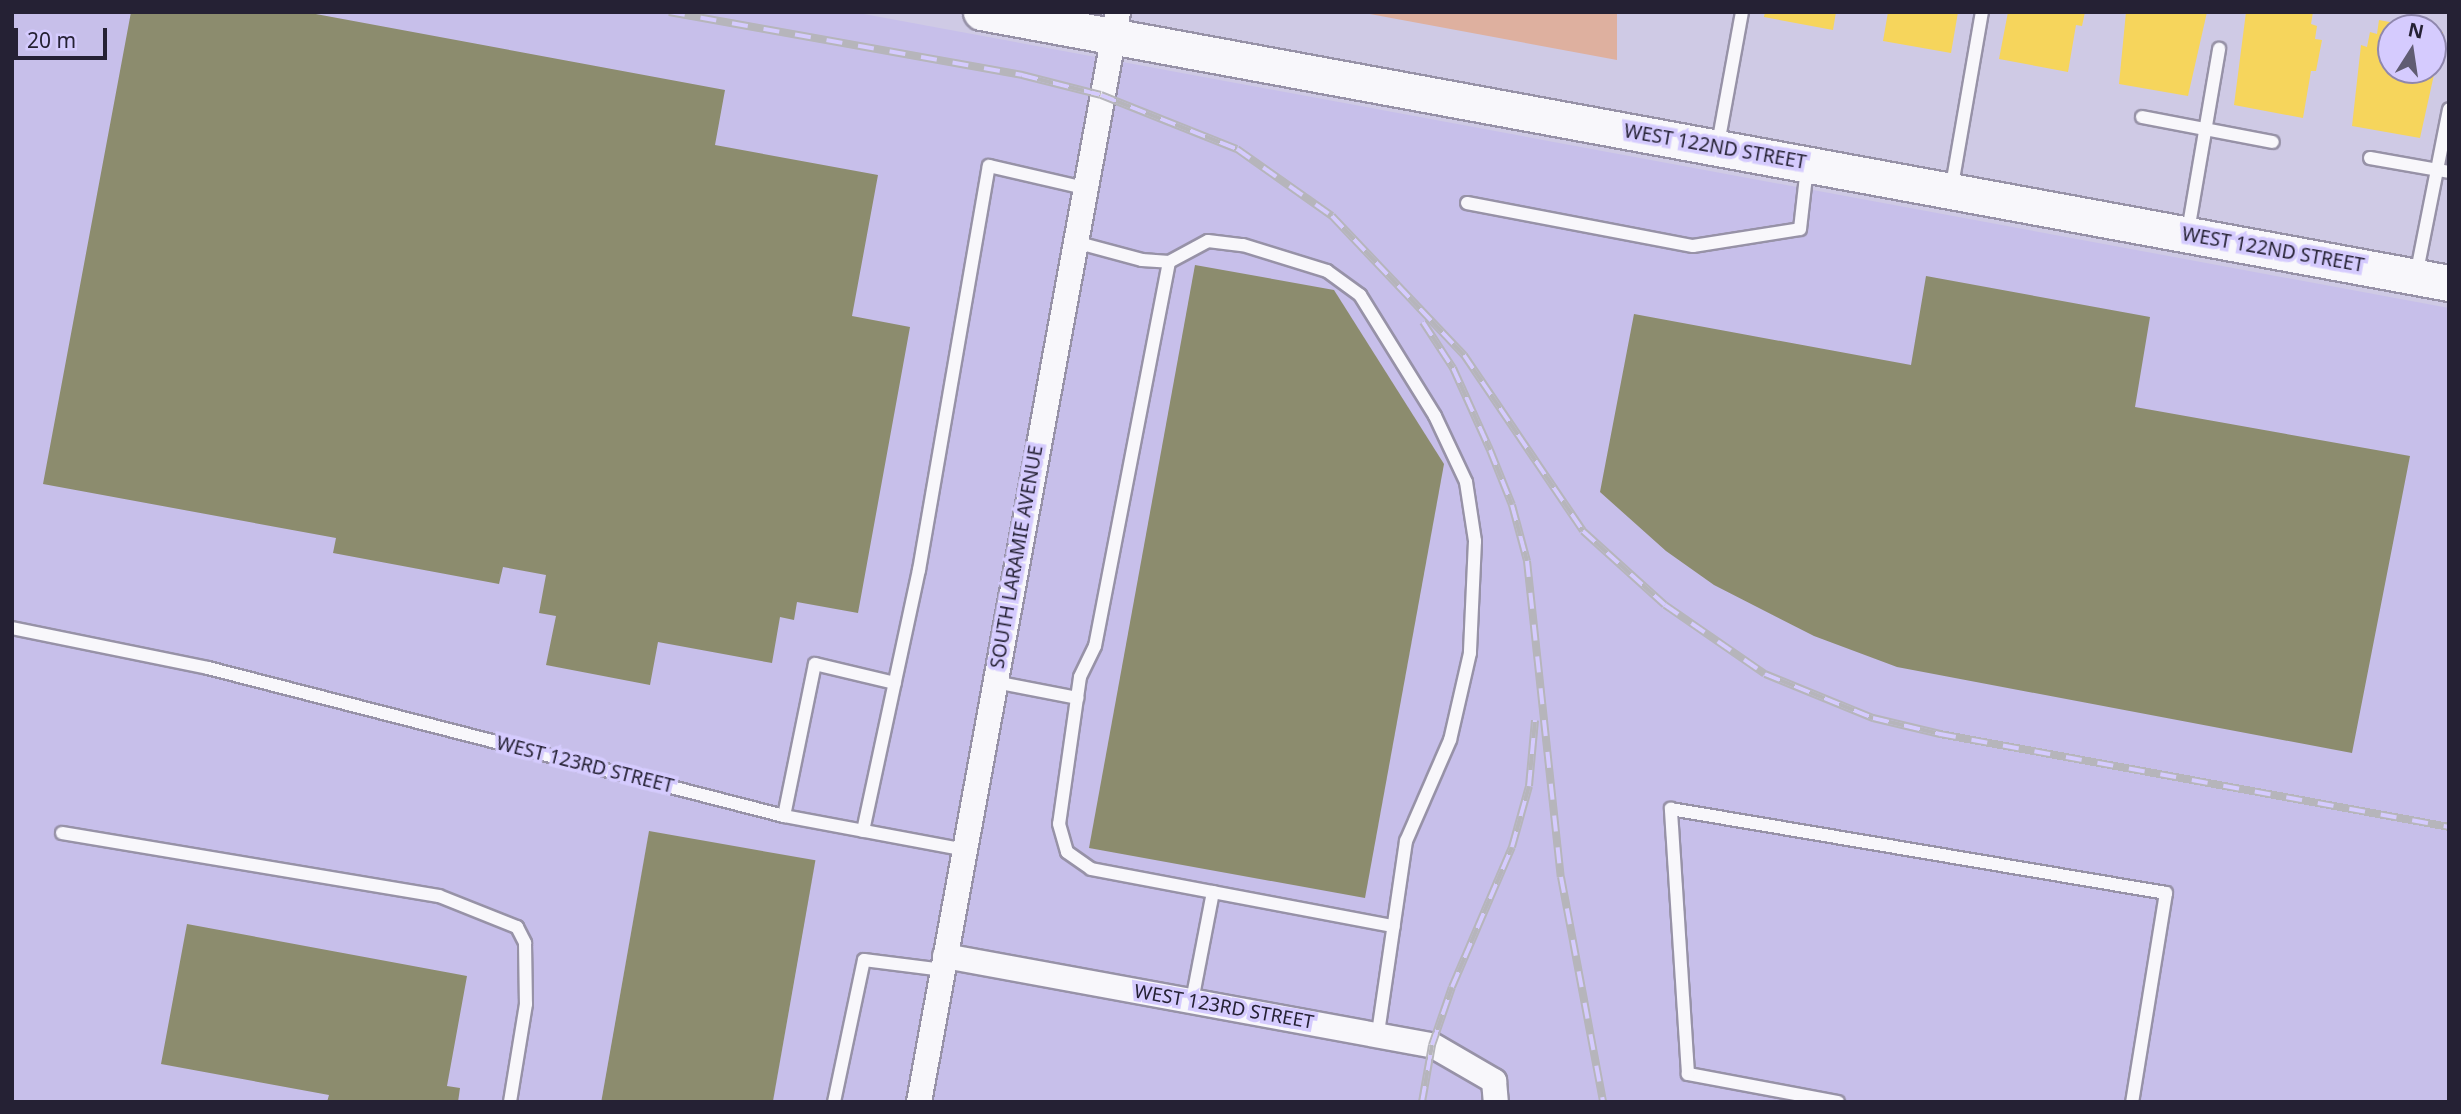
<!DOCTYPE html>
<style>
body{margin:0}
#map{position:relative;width:2461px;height:1114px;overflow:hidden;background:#cfcae5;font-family:"Noto Sans",sans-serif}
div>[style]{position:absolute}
.built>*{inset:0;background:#c7bfea}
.green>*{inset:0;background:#deb09f}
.homes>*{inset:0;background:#f6d55c}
.industry>*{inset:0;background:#8c8c6e;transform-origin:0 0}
.roads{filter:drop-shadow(2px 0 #9792a7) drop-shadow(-2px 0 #9792a7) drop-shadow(0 2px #9792a7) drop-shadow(0 -2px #9792a7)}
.lane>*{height:12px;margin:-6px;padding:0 6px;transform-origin:6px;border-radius:6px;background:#f8f7fb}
.street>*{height:24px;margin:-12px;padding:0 12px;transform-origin:12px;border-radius:12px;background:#f8f7fb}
.secondary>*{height:35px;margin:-17.5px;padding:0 17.5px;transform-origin:17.5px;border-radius:17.5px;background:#f8f7fb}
.rail>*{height:8px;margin-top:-4px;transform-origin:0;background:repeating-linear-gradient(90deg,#d5cbfe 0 16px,#b6b5bb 0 32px);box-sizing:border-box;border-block:2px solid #b6b5bb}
span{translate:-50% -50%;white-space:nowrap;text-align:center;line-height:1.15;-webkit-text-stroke:7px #d5cbfe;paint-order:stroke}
.street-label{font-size:19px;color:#252134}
.frame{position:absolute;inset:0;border:14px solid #252134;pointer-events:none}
.north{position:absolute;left:2377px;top:14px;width:70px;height:70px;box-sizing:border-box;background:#d5cbfe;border:2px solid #8f87ad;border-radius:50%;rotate:12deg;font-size:19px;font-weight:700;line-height:28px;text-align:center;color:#252134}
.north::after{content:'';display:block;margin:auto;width:24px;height:32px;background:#605c72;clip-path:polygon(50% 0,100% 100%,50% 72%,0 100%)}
.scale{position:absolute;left:14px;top:28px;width:93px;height:32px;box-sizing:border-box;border:4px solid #252134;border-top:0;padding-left:9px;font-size:21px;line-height:24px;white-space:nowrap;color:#252134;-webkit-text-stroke:5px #d5cbfe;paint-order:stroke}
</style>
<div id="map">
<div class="built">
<i style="clip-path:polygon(12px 12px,853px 12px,2449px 308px,2449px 1102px,12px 1102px)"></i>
</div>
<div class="green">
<i style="clip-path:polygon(1359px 12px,1617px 12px,1617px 60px)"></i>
</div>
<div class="homes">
<i style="clip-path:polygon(1765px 12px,1836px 12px,1833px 30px,1764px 17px)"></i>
<i style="clip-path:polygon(1888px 12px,1958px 12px,1951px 53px,1883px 41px)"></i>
<i style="clip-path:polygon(2008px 12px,2085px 12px,2082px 26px,2076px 25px,2068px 72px,1999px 59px)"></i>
<i style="clip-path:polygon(2126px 12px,2207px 12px,2188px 96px,2119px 84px)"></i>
<i style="clip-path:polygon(2246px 12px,2313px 12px,2311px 24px,2317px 26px,2315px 39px,2322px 40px,2316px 71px,2311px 71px,2303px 118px,2234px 105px)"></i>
<i style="clip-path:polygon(2379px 20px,2416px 27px,2391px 28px,2391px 70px,2435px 70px,2420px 138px,2352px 126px,2361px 45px,2367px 47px,2370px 32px,2377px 34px)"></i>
<i style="clip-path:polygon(2433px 30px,2443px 32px,2437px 70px,2433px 69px)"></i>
</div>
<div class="industry">
<i style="clip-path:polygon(131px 12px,305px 12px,725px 90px,715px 145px,878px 175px,852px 316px,910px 327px,858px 613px,797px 602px,794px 620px,780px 617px,772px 663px,658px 642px,650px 685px,546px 665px,556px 616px,539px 613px,546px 575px,503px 567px,499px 584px,333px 553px,336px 538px,43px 484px)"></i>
<i style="clip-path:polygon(1195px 265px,1334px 290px,1444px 464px,1365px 898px,1089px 848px)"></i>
<i style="clip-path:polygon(1926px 276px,2150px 317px,2135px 407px,2410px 456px,2352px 753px,1897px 667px,1814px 636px,1714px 585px,1666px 551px,1600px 492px,1634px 314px,1911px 365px)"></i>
<i style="left:649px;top:831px;width:169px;height:275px;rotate:10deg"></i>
<i style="clip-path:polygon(187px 924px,467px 976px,447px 1086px,460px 1088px,458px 1102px,327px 1102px,329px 1095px,161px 1064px)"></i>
</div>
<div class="roads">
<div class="lane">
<i style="left:2142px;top:117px;width:133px;rotate:10.8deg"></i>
<i style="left:1718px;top:144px;width:134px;rotate:-79.7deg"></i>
<i style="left:2370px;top:158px;width:80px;rotate:10deg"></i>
<i style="left:1951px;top:191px;width:182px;rotate:-80.2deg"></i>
<i style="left:1467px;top:203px;width:230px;rotate:10.8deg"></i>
<i style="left:1693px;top:246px;width:108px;rotate:-9deg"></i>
<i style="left:1800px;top:229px;width:61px;rotate:-83.5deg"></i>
<i style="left:2188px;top:231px;width:185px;rotate:-80.3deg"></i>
<i style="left:1075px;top:242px;width:69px;rotate:15deg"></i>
<i style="left:1142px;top:260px;width:27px;rotate:4deg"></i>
<i style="left:1169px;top:262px;width:44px;rotate:-28.3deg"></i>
<i style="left:1208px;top:241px;width:35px;rotate:7deg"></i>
<i style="left:1243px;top:245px;width:88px;rotate:17.2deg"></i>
<i style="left:1327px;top:271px;width:41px;rotate:36deg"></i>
<i style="left:1360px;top:295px;width:142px;rotate:58.2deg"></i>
<i style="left:1435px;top:416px;width:73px;rotate:64.8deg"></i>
<i style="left:1466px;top:482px;width:60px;rotate:81.3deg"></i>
<i style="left:1475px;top:541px;width:112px;rotate:92.6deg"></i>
<i style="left:1470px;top:653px;width:89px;rotate:102.9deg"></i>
<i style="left:1450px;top:740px;width:110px;rotate:113.5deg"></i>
<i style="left:1406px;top:841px;width:195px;rotate:98.3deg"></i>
<i style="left:1169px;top:262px;width:391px;rotate:100.9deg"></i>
<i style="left:1095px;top:646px;width:34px;rotate:116deg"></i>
<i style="left:1080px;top:677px;width:148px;rotate:98.1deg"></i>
<i style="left:1059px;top:824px;width:29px;rotate:74deg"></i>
<i style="left:1067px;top:852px;width:29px;rotate:35deg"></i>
<i style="left:1091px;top:869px;width:308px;rotate:10.7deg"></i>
<i style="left:2416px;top:276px;width:170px;rotate:-78.8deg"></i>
<i style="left:12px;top:628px;width:200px;rotate:11.5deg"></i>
<i style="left:208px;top:668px;width:595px;rotate:14.41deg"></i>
<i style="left:784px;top:816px;width:184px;rotate:10.6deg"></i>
<i style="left:995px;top:682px;width:84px;rotate:11deg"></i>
<i style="left:784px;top:816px;width:155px;rotate:-78.5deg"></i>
<i style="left:815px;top:664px;width:82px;rotate:13.4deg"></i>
<i style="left:863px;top:831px;width:267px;rotate:-77.9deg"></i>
<i style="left:919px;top:570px;width:410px;rotate:-80.2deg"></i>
<i style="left:989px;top:166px;width:98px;rotate:13deg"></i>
<i style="left:62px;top:833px;width:382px;rotate:9.5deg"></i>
<i style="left:439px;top:896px;width:84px;rotate:21.7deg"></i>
<i style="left:517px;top:927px;width:18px;rotate:63deg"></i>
<i style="left:525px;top:943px;width:61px;rotate:89.1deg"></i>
<i style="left:526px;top:1004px;width:99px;rotate:99.3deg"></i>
<i style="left:1192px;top:1001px;width:111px;rotate:-79.1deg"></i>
<i style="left:834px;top:1102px;width:145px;rotate:-78.1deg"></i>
<i style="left:864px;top:960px;width:80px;rotate:7.2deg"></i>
<i style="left:1838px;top:1102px;width:153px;rotate:-169.4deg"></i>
<i style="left:1688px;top:1074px;width:266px;rotate:-93.7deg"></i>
<i style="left:1671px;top:809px;width:502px;rotate:9.63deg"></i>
<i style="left:2166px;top:893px;width:212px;rotate:99.2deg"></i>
</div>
<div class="street">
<i style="left:945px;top:956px;width:495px;rotate:10.4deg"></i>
<i style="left:1432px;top:1045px;width:72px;rotate:30.1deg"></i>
<i style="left:1494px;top:1081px;width:21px;rotate:85deg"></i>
<i style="left:919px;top:1102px;width:1108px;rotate:-79.65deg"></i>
</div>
<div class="secondary">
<i style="left:981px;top:12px;width:1493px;rotate:10.46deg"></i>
</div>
</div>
<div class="rail">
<i style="left:669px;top:12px;width:359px;rotate:10.1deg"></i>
<i style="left:1022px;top:75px;width:81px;rotate:14.2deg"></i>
<i style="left:1101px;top:95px;width:146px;rotate:21.7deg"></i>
<i style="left:1237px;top:149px;width:116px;rotate:35.2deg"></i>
<i style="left:1332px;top:216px;width:192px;rotate:46.5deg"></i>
<i style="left:1464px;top:355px;width:212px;rotate:55.9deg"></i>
<i style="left:1583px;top:531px;width:110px;rotate:42.1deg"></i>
<i style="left:1665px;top:605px;width:121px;rotate:34.6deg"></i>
<i style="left:1765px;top:674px;width:117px;rotate:22.2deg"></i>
<i style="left:1873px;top:718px;width:69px;rotate:13.4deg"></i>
<i style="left:1940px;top:734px;width:517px;rotate:10.35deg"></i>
<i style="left:1423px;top:322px;width:55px;rotate:56.9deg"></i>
<i style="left:1453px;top:368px;width:90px;rotate:65.7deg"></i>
<i style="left:1490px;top:450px;width:59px;rotate:68.2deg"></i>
<i style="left:1512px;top:505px;width:58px;rotate:75deg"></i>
<i style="left:1527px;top:561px;width:318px;rotate:83.9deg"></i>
<i style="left:1561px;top:877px;width:229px;rotate:79.4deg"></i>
<i style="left:1422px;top:1102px;width:58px;rotate:-80deg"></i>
<i style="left:1432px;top:1045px;width:61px;rotate:-71deg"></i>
<i style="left:1452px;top:987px;width:152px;rotate:-66.8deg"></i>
<i style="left:1512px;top:847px;width:63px;rotate:-74.4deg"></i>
<i style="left:1529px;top:786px;width:66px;rotate:-84.8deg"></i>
</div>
<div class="street-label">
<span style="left:1715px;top:147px;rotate:10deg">WEST 122ND STREET</span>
<span style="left:2273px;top:250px;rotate:10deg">WEST 122ND STREET</span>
<span style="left:1017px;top:557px;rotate:-80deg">SOUTH LARAMIE AVENUE</span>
<span style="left:585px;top:765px;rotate:14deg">WEST 123RD STREET</span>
<span style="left:1224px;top:1007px;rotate:10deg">WEST 123RD STREET</span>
</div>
<div class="frame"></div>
<div class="north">N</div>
<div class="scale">20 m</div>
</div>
